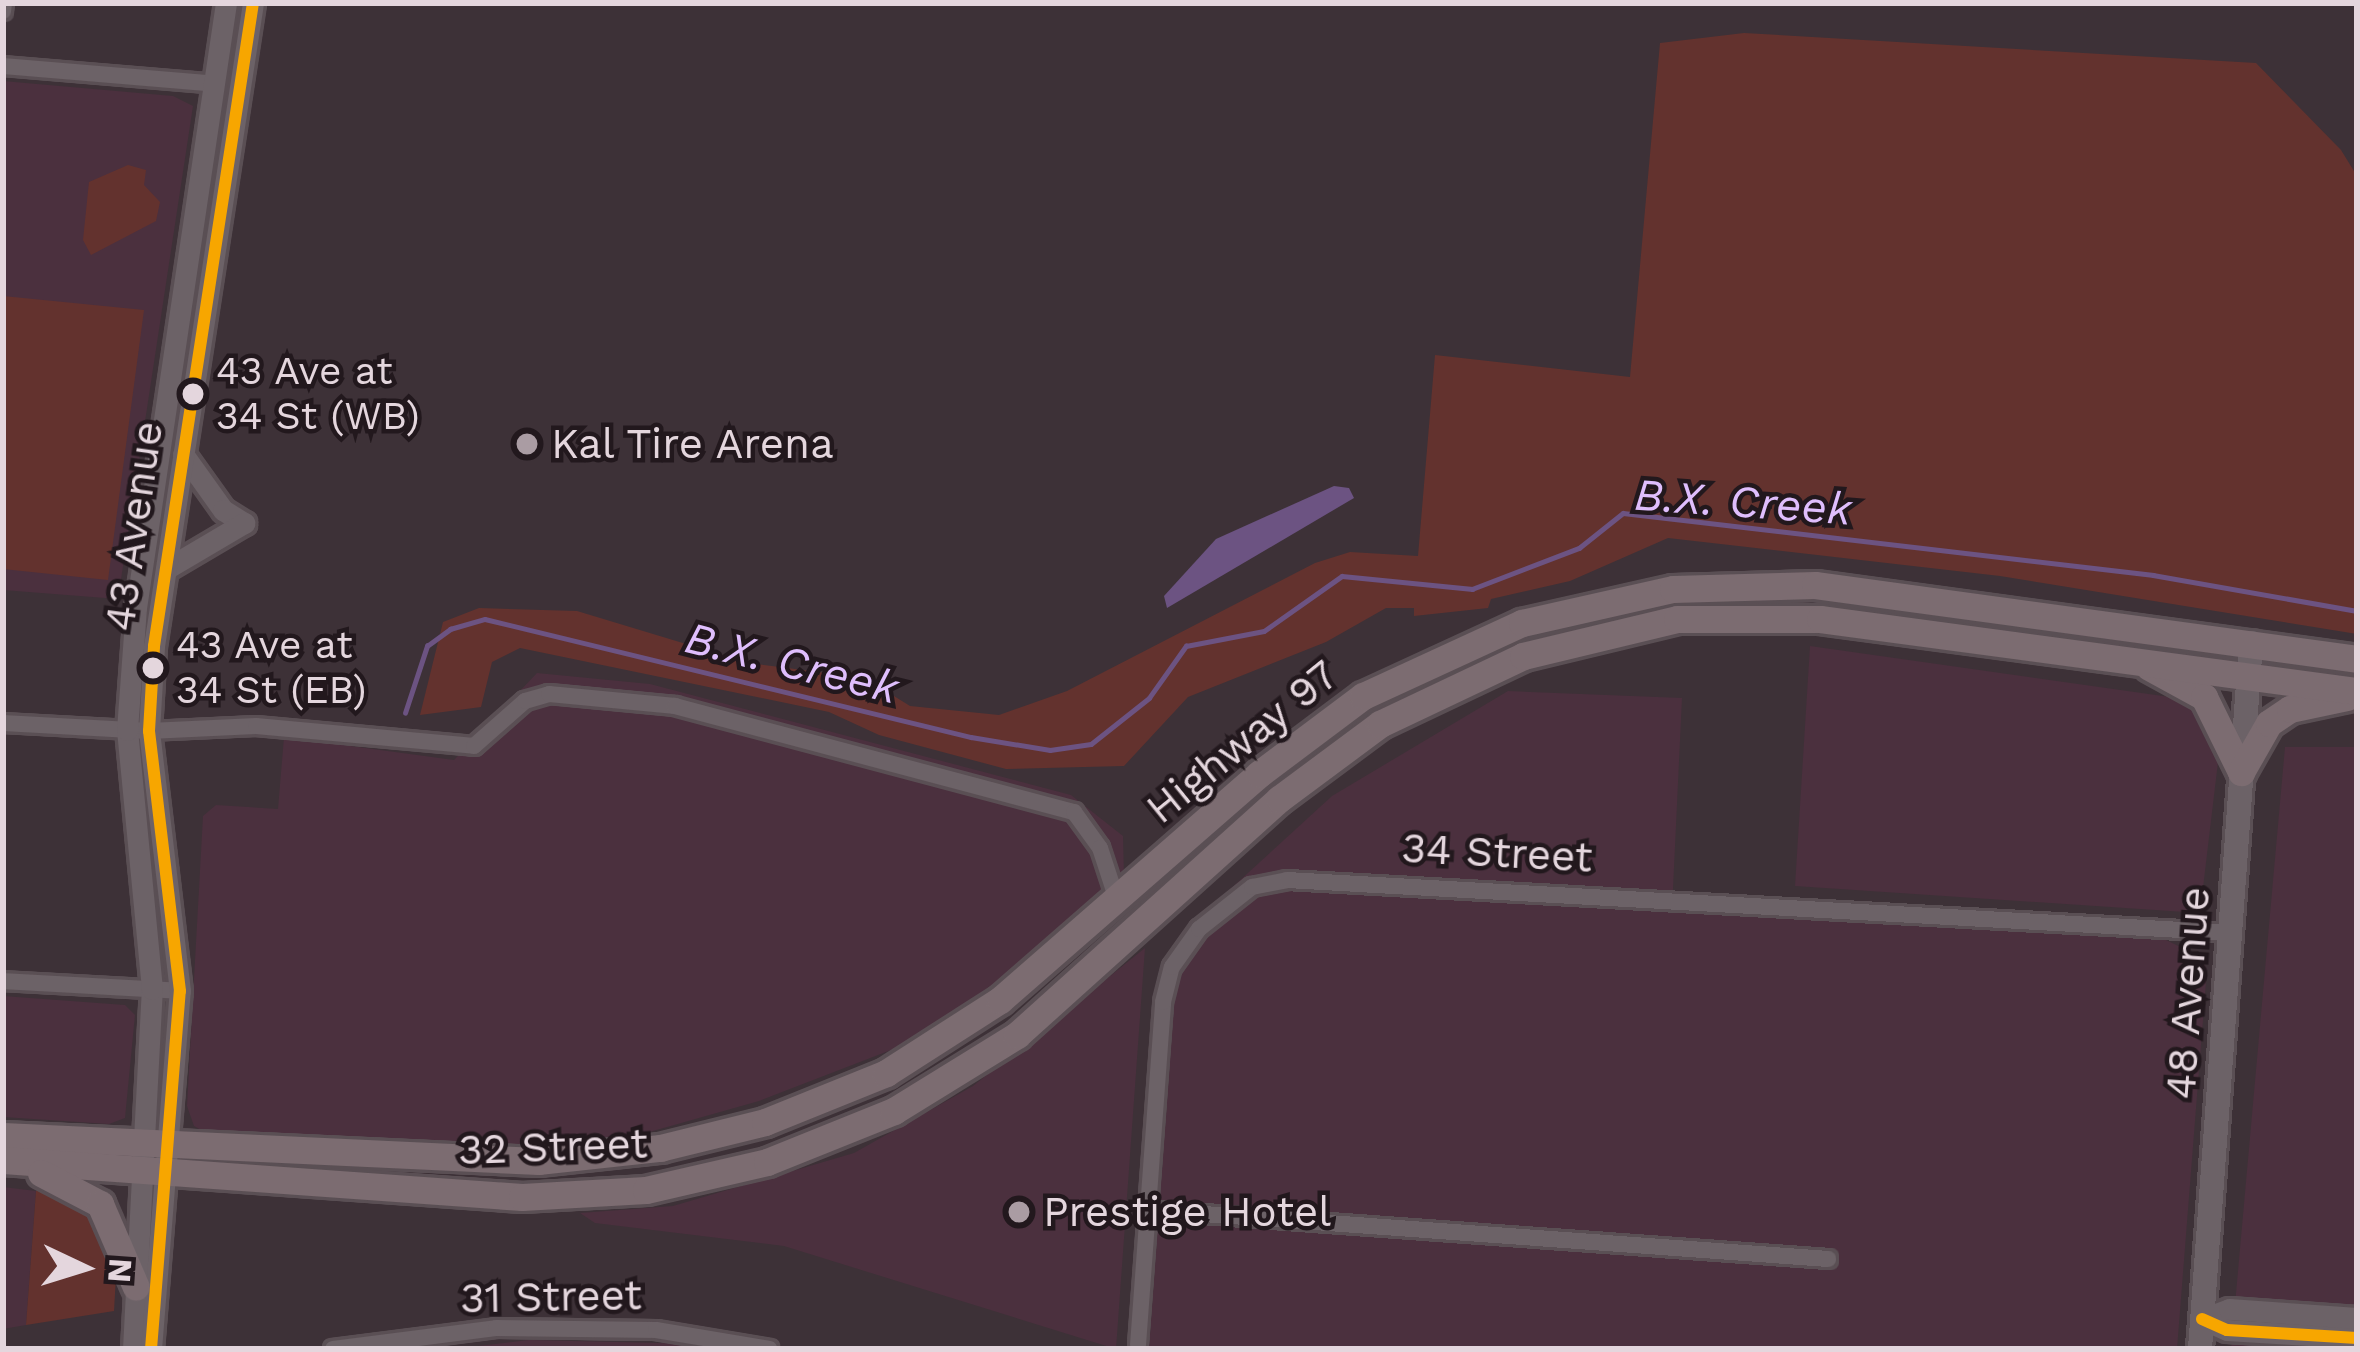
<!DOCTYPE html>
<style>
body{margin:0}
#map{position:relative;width:2360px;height:1352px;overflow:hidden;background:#3d3137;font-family:"Work Sans",sans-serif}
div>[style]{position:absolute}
.built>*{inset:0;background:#4b303e}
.green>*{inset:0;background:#63322e}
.water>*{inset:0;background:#6c5382}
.stream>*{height:4.5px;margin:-2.25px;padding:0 2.25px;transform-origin:2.25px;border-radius:2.25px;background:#6c5382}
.roads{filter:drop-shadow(3px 0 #5a4f54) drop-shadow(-3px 0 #5a4f54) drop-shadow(0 3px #5a4f54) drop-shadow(0 -3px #5a4f54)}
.minor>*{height:16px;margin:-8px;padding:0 8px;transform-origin:8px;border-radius:8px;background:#6c6267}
.tertiary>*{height:21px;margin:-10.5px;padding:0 10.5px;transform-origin:10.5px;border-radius:10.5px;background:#6c6267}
.secondary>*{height:24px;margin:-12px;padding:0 12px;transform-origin:12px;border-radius:12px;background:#6c6267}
.trunk>*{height:27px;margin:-13.5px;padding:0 13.5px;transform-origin:13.5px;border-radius:13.5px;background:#7c6c71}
.bus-1>*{height:12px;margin:-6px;padding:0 6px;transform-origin:6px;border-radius:6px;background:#f7a600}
.dots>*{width:33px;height:33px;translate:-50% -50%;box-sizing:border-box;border:6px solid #22181d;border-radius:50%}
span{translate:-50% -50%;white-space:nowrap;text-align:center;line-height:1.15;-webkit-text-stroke:9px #22181d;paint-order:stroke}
.bus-label{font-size:39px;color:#e4d6dd}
.left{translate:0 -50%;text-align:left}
.poi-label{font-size:42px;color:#e4d6dd}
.street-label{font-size:42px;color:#e4d6dd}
.water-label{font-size:45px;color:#dfbefd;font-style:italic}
.frame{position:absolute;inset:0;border:6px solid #e4d6dd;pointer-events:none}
.north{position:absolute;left:24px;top:1208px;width:120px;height:120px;-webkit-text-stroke:9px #22181d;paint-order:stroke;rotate:94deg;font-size:33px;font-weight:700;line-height:48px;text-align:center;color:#e4d6dd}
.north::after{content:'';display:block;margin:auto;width:42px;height:54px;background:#e4d6dd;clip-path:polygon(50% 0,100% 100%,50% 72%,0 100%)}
</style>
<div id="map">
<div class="built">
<i style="clip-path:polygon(3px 81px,173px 96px,193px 106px,118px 599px,3px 590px)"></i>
<i style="clip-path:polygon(1810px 646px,2177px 698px,2197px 711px,2218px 762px,2200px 913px,1795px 886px)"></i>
<i style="clip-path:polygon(537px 673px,650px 684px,1071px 795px,1123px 836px,1124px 876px,968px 1009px,904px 1045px,759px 1101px,614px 1142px,553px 1149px,210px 1135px,194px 1126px,187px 1106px,203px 816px,216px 805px,278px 809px,284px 737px,454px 760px)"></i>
<i style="clip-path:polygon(1508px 691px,1682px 698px,1672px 910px,2166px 940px,2199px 956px,2207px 969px,2177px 1349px,1149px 1349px,1179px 936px,1332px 796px)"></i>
<i style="clip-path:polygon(2285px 747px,2357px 747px,2357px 1349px,2231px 1349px)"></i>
<i style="clip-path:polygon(1145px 948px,1116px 1349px,784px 1246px,595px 1223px,580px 1213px,673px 1206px,854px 1153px,973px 1086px)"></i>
<i style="clip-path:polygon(3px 996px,125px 1005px,135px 1015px,125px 1118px,109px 1124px,3px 1117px)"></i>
<i style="clip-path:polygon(3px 1187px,36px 1191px,26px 1325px,3px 1329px)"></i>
<i style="clip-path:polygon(529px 1340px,747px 1345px,757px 1349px,453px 1349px)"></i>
</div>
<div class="green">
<i style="clip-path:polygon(1744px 33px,2256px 63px,2341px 150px,2357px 176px,2357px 634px,2000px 576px,1668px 538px,1570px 581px,1491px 599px,1488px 608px,1414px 616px,1414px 608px,1386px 608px,1326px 642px,1188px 697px,1124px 766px,1006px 769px,879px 735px,829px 712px,520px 648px,492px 662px,481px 707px,420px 715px,443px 622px,479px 608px,577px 611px,749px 663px,865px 678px,910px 706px,999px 715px,1067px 691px,1315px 563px,1350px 552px,1418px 556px,1435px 355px,1630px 377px,1660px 43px)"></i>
<i style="clip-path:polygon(128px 165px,146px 170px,144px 185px,160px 202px,156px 221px,91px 255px,83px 240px,89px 182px)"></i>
<i style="clip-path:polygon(3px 296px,144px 310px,108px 580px,3px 569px)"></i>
<i style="clip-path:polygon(36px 1191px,60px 1193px,92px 1216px,116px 1276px,114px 1311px,26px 1325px)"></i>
</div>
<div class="water">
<i style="clip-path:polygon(1334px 486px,1349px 488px,1354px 498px,1167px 608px,1164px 596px,1216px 539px)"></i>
</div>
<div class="stream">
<i style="left:405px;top:713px;width:71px;rotate:-71.8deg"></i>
<i style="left:427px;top:646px;width:29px;rotate:-36deg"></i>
<i style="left:450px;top:629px;width:36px;rotate:-16deg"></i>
<i style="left:485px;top:619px;width:500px;rotate:13.65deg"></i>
<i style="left:971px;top:737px;width:80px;rotate:9.3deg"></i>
<i style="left:1050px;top:750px;width:41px;rotate:-8.3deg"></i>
<i style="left:1091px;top:744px;width:74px;rotate:-38.4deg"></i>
<i style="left:1149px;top:698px;width:64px;rotate:-54.6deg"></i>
<i style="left:1186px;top:646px;width:79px;rotate:-10.9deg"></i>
<i style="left:1264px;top:631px;width:95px;rotate:-35.2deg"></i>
<i style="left:1342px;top:576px;width:131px;rotate:5.7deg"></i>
<i style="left:1472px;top:589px;width:115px;rotate:-21deg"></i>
<i style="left:1579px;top:548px;width:56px;rotate:-38.5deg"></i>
<i style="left:1623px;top:513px;width:534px;rotate:6.67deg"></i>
<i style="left:2153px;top:575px;width:207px;rotate:10deg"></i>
</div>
<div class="roads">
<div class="minor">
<i style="left:3px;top:11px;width:8px;rotate:-83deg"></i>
<i style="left:3px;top:66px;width:214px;rotate:4.8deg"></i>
<i style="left:3px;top:723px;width:146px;rotate:3.1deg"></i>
<i style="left:149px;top:731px;width:107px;rotate:-2.7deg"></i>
<i style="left:256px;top:726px;width:219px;rotate:5.2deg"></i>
<i style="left:474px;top:746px;width:68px;rotate:-41.4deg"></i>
<i style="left:525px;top:701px;width:25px;rotate:-16deg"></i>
<i style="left:549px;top:694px;width:127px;rotate:5.4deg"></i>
<i style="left:675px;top:706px;width:413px;rotate:14.9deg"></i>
<i style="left:1074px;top:812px;width:44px;rotate:54.2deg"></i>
<i style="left:1100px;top:848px;width:55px;rotate:71.9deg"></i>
<i style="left:3px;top:981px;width:177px;rotate:3.2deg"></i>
<i style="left:1148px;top:1210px;width:682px;rotate:4.12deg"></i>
<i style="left:1138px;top:1345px;width:344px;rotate:-85.8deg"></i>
<i style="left:1163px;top:1002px;width:36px;rotate:-76deg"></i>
<i style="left:1172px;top:967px;width:47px;rotate:-54.6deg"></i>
<i style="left:1199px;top:929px;width:68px;rotate:-38.4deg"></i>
<i style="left:1252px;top:887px;width:36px;rotate:-11deg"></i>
<i style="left:1287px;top:880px;width:948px;rotate:3.2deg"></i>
<i style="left:333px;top:1349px;width:164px;rotate:-7.3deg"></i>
<i style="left:496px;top:1328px;width:160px;rotate:0.7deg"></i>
<i style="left:656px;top:1330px;width:115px;rotate:9.5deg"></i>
</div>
<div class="tertiary">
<i style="left:183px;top:454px;width:69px;rotate:54.5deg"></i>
<i style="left:223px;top:510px;width:25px;rotate:32deg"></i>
<i style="left:166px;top:569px;width:91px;rotate:-30.5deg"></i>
<i style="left:2202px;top:1319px;width:27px;rotate:24deg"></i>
<i style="left:2227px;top:1330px;width:130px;rotate:3.5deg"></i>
<i style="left:2202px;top:1319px;width:29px;rotate:-20deg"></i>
<i style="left:2229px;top:1309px;width:128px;rotate:4deg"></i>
<i style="left:133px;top:1349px;width:361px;rotate:-87deg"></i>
<i style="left:152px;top:989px;width:260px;rotate:-95.5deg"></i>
<i style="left:127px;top:730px;width:122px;rotate:-85.8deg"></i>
<i style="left:136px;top:608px;width:612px;rotate:-81.54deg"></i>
<i style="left:151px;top:1349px;width:359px;rotate:-85.4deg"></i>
<i style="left:180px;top:991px;width:262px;rotate:-96.8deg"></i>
<i style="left:149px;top:731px;width:85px;rotate:-86.6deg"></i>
<i style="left:154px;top:646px;width:651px;rotate:-81.25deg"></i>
</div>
<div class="secondary">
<i style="left:2200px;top:1349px;width:708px;rotate:-85.87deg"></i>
</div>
<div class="trunk">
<i style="left:2149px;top:667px;width:63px;rotate:28.6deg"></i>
<i style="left:2204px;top:697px;width:84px;rotate:63.7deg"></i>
<i style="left:2241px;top:772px;width:56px;rotate:-60.3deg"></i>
<i style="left:2269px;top:723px;width:25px;rotate:-34deg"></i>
<i style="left:2290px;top:709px;width:58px;rotate:-11.9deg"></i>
<i style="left:3px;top:1136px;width:536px;rotate:2.68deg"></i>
<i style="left:538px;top:1161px;width:123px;rotate:-6.1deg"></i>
<i style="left:660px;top:1148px;width:108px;rotate:-13.9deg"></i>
<i style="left:765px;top:1122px;width:131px;rotate:-22deg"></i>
<i style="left:886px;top:1073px;width:135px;rotate:-32.6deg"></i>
<i style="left:1000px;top:1000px;width:344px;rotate:-41.1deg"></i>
<i style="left:1259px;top:774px;width:130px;rotate:-36.9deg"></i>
<i style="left:1363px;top:696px;width:175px;rotate:-24.7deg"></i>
<i style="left:1522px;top:623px;width:155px;rotate:-12.7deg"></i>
<i style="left:1673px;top:589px;width:142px;rotate:-1.6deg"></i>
<i style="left:1815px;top:585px;width:547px;rotate:7.77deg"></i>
<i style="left:3px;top:1160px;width:520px;rotate:4.08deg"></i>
<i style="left:522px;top:1197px;width:124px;rotate:-3.2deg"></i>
<i style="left:646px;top:1190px;width:124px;rotate:-13deg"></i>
<i style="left:767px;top:1162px;width:137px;rotate:-21.9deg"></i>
<i style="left:894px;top:1111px;width:145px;rotate:-31.7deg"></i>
<i style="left:1017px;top:1035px;width:353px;rotate:-42deg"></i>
<i style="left:1279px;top:799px;width:126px;rotate:-36.6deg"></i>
<i style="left:1380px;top:724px;width:158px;rotate:-25.4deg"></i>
<i style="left:1523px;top:656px;width:158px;rotate:-13.5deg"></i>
<i style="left:1677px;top:619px;width:143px"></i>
<i style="left:1820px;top:619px;width:542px;rotate:7.64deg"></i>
<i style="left:41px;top:1173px;width:67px;rotate:27.7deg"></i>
<i style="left:100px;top:1204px;width:90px;rotate:66.6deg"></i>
</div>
</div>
<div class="bus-1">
<i style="left:2202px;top:1319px;width:27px;rotate:24deg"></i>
<i style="left:2227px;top:1330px;width:130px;rotate:3.5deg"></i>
<i style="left:151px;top:1349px;width:359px;rotate:-85.4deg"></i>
<i style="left:180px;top:991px;width:262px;rotate:-96.8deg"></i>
<i style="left:149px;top:731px;width:85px;rotate:-86.6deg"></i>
<i style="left:154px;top:646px;width:651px;rotate:-81.25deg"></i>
</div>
<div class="dots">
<i style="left:193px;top:394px;background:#e4d6dd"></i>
<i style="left:527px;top:444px;background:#aa9ca3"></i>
<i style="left:153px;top:668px;background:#e4d6dd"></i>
<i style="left:1019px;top:1212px;background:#aa9ca3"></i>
</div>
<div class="bus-label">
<span class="left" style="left:216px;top:394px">43 Ave at<br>34 St (WB)</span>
<span class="left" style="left:176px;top:668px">43 Ave at<br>34 St (EB)</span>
</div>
<div class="poi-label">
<span class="left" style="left:551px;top:444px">Kal Tire Arena</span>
<span class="left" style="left:1043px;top:1212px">Prestige Hotel</span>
</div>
<div class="street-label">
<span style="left:134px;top:526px;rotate:-82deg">43 Avenue</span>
<span style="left:1242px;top:742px;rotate:-39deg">Highway 97</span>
<span style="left:1497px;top:853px;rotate:3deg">34 Street</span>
<span style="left:2188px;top:993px;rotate:-86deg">48 Avenue</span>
<span style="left:553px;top:1147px;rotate:-2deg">32 Street</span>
<span style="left:551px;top:1297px;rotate:-1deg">31 Street</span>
</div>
<div class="water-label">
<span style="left:1743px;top:502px;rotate:4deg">B.X. Creek</span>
<span style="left:792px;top:663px;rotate:14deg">B.X. Creek</span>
</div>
<div class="frame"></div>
<div class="north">N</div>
</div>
